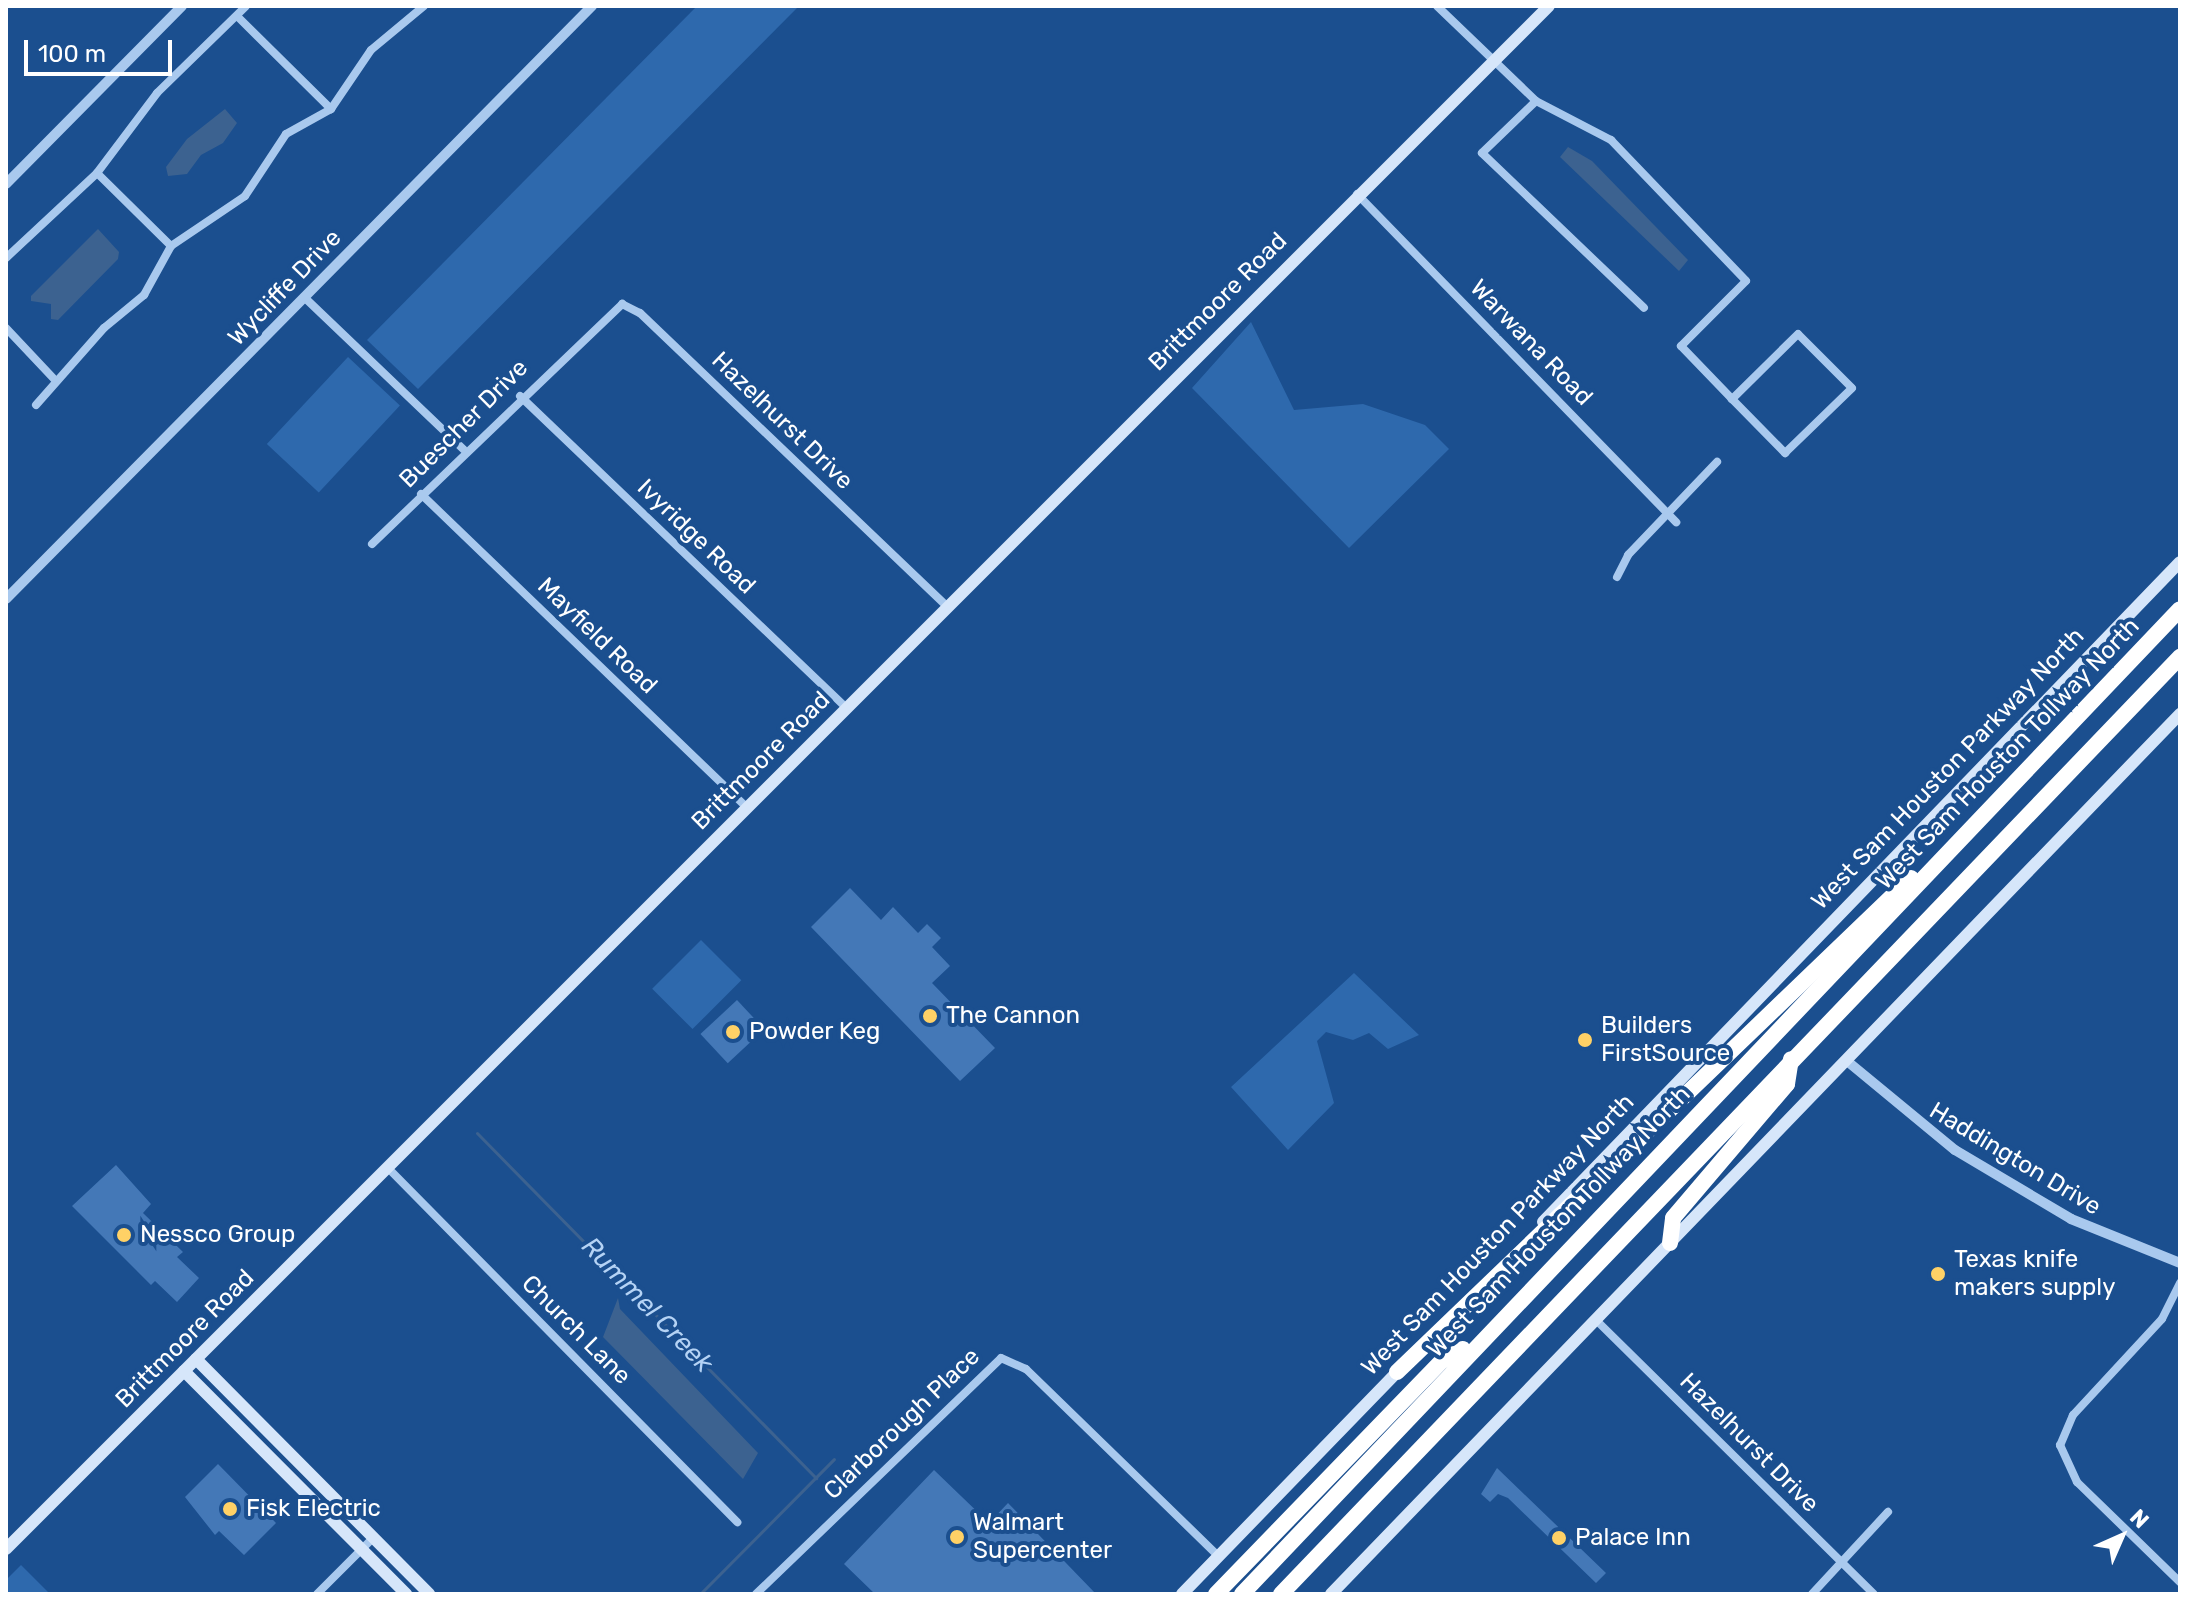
<!DOCTYPE html>
<style>
body{margin:0}
#map{position:relative;width:2186px;height:1600px;overflow:hidden;background:#1b4f8f;font-family:Rubik,sans-serif}
div>[style]{position:absolute}
.green>*{inset:0;background:#2e69ad;transform-origin:0 0}
.water>*{inset:0;background:#3c6290}
.stream>*{height:3px;margin:-1.5px;padding:0 1.5px;transform-origin:1.5px;border-radius:1.5px;background:#3c6290}
.building>*{inset:0;background:#4478b7;transform-origin:0 0}
.minor>*{height:8px;margin:-4px;padding:0 4px;transform-origin:4px;border-radius:4px;background:#a9c9ee}
.tertiary>*{height:10px;margin:-5px;padding:0 5px;transform-origin:5px;border-radius:5px;background:#a9c9ee}
.secondary>*{height:12px;margin:-6px;padding:0 6px;transform-origin:6px;border-radius:6px;background:#d6e6fa}
.motorway>*{height:16px;margin:-8px;padding:0 8px;transform-origin:8px;border-radius:8px;background:#fff}
.dots>*{width:22px;height:22px;translate:-50% -50%;box-sizing:border-box;border:4px solid #1b4f8f;border-radius:50%}
span{translate:-50% -50%;white-space:nowrap;text-align:center;line-height:1.15;-webkit-text-stroke:8px #1b4f8f;paint-order:stroke}
.street-label{font-size:24px;color:#fff}
.poi-label{font-size:24px;color:#fff}
.left{translate:0 -50%;text-align:left}
.water-label{font-size:26px;color:#b5d3f5;font-style:italic}
.frame{position:absolute;inset:0;border:8px solid #fff;pointer-events:none}
.north{position:absolute;left:2082px;top:1496px;width:80px;height:80px;-webkit-text-stroke:6px #1b4f8f;paint-order:stroke;rotate:45deg;font-size:22px;font-weight:700;line-height:32px;text-align:center;color:#fff}
.north::after{content:'';display:block;margin:auto;width:28px;height:36px;background:#fff;clip-path:polygon(50% 0,100% 100%,50% 72%,0 100%)}
.scale{position:absolute;left:24px;top:40px;width:148px;height:36px;box-sizing:border-box;border:4px solid #fff;border-top:0;padding-left:10px;font-size:24px;line-height:28px;white-space:nowrap;color:#fff;-webkit-text-stroke:6px #1b4f8f;paint-order:stroke}
</style>
<div id="map">
<div class="green">
<i style="clip-path:polygon(697px 6px,799px 6px,418px 389px,367px 340px)"></i>
<i style="clip-path:polygon(1251px 322px,1294px 410px,1363px 404px,1425px 425px,1449px 449px,1349px 548px,1192px 388px)"></i>
<i style="left:348px;top:357px;width:71px;height:119px;rotate:43deg"></i>
<i style="left:701px;top:940px;width:57px;height:69px;rotate:45deg"></i>
<i style="clip-path:polygon(1354px 973px,1419px 1035px,1388px 1049px,1369px 1033px,1353px 1040px,1326px 1032px,1317px 1041px,1334px 1103px,1288px 1150px,1231px 1087px)"></i>
<i style="clip-path:polygon(21px 1565px,50px 1594px,6px 1594px,6px 1580px)"></i>
</div>
<div class="water">
<i style="clip-path:polygon(225px 109px,237px 123px,223px 143px,201px 155px,187px 174px,168px 176px,166px 167px,187px 139px)"></i>
<i style="clip-path:polygon(1568px 147px,1592px 161px,1688px 260px,1679px 271px,1560px 157px)"></i>
<i style="clip-path:polygon(98px 229px,119px 252px,118px 259px,58px 320px,51px 319px,51px 304px,31px 301px,31px 296px)"></i>
<i style="clip-path:polygon(618px 1298px,620px 1309px,758px 1453px,743px 1479px,603px 1337px)"></i>
</div>
<div class="stream">
<i style="left:477px;top:1133px;width:484px;rotate:45.5deg"></i>
<i style="left:700px;top:1594px;width:190px;rotate:-45.2deg"></i>
</div>
<div class="building">
<i style="clip-path:polygon(850px 888px,881px 920px,893px 907px,918px 933px,927px 924px,941px 938px,932px 947px,950px 966px,932px 983px,995px 1048px,960px 1081px,811px 927px)"></i>
<i style="left:737px;top:1000px;width:40px;height:50px;rotate:47deg"></i>
<i style="clip-path:polygon(116px 1165px,151px 1204px,143px 1213px,183px 1252px,177px 1257px,199px 1278px,177px 1302px,155px 1281px,151px 1285px,72px 1206px)"></i>
<i style="clip-path:polygon(218px 1464px,276px 1523px,244px 1555px,219px 1531px,215px 1535px,185px 1497px)"></i>
<i style="clip-path:polygon(1497px 1468px,1606px 1573px,1596px 1583px,1508px 1498px,1498px 1494px,1490px 1502px,1481px 1494px)"></i>
<i style="clip-path:polygon(934px 1470px,989px 1523px,1008px 1503px,1096px 1594px,875px 1594px,844px 1564px)"></i>
</div>
<div class="minor">
<i style="left:1437px;top:6px;width:137px;rotate:43.8deg"></i>
<i style="left:1536px;top:101px;width:85px;rotate:27.5deg"></i>
<i style="left:1611px;top:140px;width:195px;rotate:46.2deg"></i>
<i style="left:1746px;top:281px;width:92px;rotate:135deg"></i>
<i style="left:1681px;top:346px;width:74px;rotate:46.1deg"></i>
<i style="left:1732px;top:399px;width:76px;rotate:45.5deg"></i>
<i style="left:1785px;top:453px;width:93px;rotate:-44.1deg"></i>
<i style="left:1852px;top:388px;width:76px;rotate:-135deg"></i>
<i style="left:1798px;top:334px;width:93px;rotate:135.4deg"></i>
<i style="left:238px;top:17px;width:131px;rotate:44.7deg"></i>
<i style="left:1536px;top:101px;width:75px;rotate:136.1deg"></i>
<i style="left:1482px;top:153px;width:224px;rotate:43.7deg"></i>
<i style="left:97px;top:173px;width:104px;rotate:44.6deg"></i>
<i style="left:1357px;top:194px;width:458px;rotate:45.8deg"></i>
<i style="left:6px;top:258px;width:125px;rotate:-43deg"></i>
<i style="left:97px;top:173px;width:100px;rotate:-53.1deg"></i>
<i style="left:157px;top:93px;width:124px;rotate:-44.3deg"></i>
<i style="left:304px;top:297px;width:221px;rotate:43.7deg"></i>
<i style="left:6px;top:328px;width:73px;rotate:46.7deg"></i>
<i style="left:520px;top:396px;width:450px;rotate:43.7deg"></i>
<i style="left:36px;top:405px;width:103px;rotate:-48.6deg"></i>
<i style="left:104px;top:328px;width:52px;rotate:-39.5deg"></i>
<i style="left:144px;top:295px;width:56px;rotate:-61.1deg"></i>
<i style="left:171px;top:246px;width:89px;rotate:-34deg"></i>
<i style="left:245px;top:196px;width:74px;rotate:-56.5deg"></i>
<i style="left:286px;top:134px;width:51px;rotate:-29.1deg"></i>
<i style="left:331px;top:109px;width:71px;rotate:-55.9deg"></i>
<i style="left:371px;top:50px;width:69px;rotate:-39.7deg"></i>
<i style="left:421px;top:494px;width:451px;rotate:43.9deg"></i>
<i style="left:372px;top:544px;width:347px;rotate:-43.8deg"></i>
<i style="left:622px;top:304px;width:20px;rotate:27deg"></i>
<i style="left:640px;top:313px;width:423px;rotate:43.7deg"></i>
<i style="left:1617px;top:577px;width:25px;rotate:-63deg"></i>
<i style="left:1628px;top:555px;width:129px;rotate:-46.3deg"></i>
<i style="left:387px;top:1167px;width:499px;rotate:45.4deg"></i>
<i style="left:2180px;top:1283px;width:40px;rotate:116.6deg"></i>
<i style="left:2162px;top:1319px;width:131px;rotate:132.8deg"></i>
<i style="left:2073px;top:1415px;width:33px;rotate:113deg"></i>
<i style="left:2060px;top:1445px;width:41px;rotate:65.3deg"></i>
<i style="left:2077px;top:1482px;width:144px;rotate:44.2deg"></i>
<i style="left:1596px;top:1320px;width:390px;rotate:44.6deg"></i>
<i style="left:317px;top:1594px;width:79px;rotate:-45deg"></i>
<i style="left:756px;top:1594px;width:340px;rotate:-43.9deg"></i>
<i style="left:1001px;top:1358px;width:27px;rotate:24deg"></i>
<i style="left:1026px;top:1369px;width:269px;rotate:44.2deg"></i>
<i style="left:1812px;top:1594px;width:112px;rotate:-47.2deg"></i>
</div>
<div class="tertiary">
<i style="left:6px;top:184px;width:250px;rotate:-45.3deg"></i>
<i style="left:6px;top:599px;width:834px;rotate:-45.34deg"></i>
<i style="left:1847px;top:1061px;width:140px;rotate:39.5deg"></i>
<i style="left:1955px;top:1150px;width:135px;rotate:30.7deg"></i>
<i style="left:2071px;top:1219px;width:118px;rotate:22deg"></i>
</div>
<div class="secondary">
<i style="left:1543px;top:1222px;width:917px;rotate:-46.02deg"></i>
<i style="left:196px;top:1359px;width:331px;rotate:45.2deg"></i>
<i style="left:184px;top:1371px;width:315px;rotate:45.1deg"></i>
<i style="left:6px;top:1549px;width:2182px;rotate:-45deg"></i>
<i style="left:1182px;top:1594px;width:316px;rotate:-45.9deg"></i>
<i style="left:1331px;top:1594px;width:1223px;rotate:-46.03deg"></i>
</div>
<div class="motorway">
<i style="left:1670px;top:1243px;width:25px;rotate:-83deg"></i>
<i style="left:1673px;top:1218px;width:176px;rotate:-49.6deg"></i>
<i style="left:1787px;top:1084px;width:25px;rotate:-81deg"></i>
<i style="left:1397px;top:1372px;width:713px;rotate:-43.86deg"></i>
<i style="left:1216px;top:1594px;width:325px;rotate:-45.9deg"></i>
<i style="left:1442px;top:1361px;width:24px;rotate:-30deg"></i>
<i style="left:1242px;top:1594px;width:1360px;rotate:-46.4deg"></i>
<i style="left:1281px;top:1594px;width:1299px;rotate:-46.19deg"></i>
</div>
<div class="dots">
<i style="left:930px;top:1016px;background:#ffd166"></i>
<i style="left:733px;top:1032px;background:#ffd166"></i>
<i style="left:1585px;top:1040px;background:#ffd166"></i>
<i style="left:124px;top:1235px;background:#ffd166"></i>
<i style="left:1938px;top:1274px;background:#ffd166"></i>
<i style="left:230px;top:1509px;background:#ffd166"></i>
<i style="left:957px;top:1537px;background:#ffd166"></i>
<i style="left:1559px;top:1538px;background:#ffd166"></i>
</div>
<div class="street-label">
<span style="left:285px;top:288px;rotate:-46deg">Wycliffe Drive</span>
<span style="left:1218px;top:302px;rotate:-45deg">Brittmoore Road</span>
<span style="left:1531px;top:343px;rotate:46deg">Warwana Road</span>
<span style="left:782px;top:421px;rotate:44deg">Hazelhurst Drive</span>
<span style="left:464px;top:424px;rotate:-45deg">Buescher Drive</span>
<span style="left:696px;top:537px;rotate:44deg">Ivyridge Road</span>
<span style="left:597px;top:636px;rotate:44deg">Mayfield Road</span>
<span style="left:2008px;top:754px;rotate:-46deg">West Sam Houston Tollway North</span>
<span style="left:761px;top:761px;rotate:-45deg">Brittmoore Road</span>
<span style="left:1948px;top:769px;rotate:-46deg">West Sam Houston Parkway North</span>
<span style="left:2015px;top:1159px;rotate:31deg">Haddington Drive</span>
<span style="left:1559px;top:1222px;rotate:-46deg">West Sam Houston Tollway North</span>
<span style="left:1498px;top:1235px;rotate:-46deg">West Sam Houston Parkway North</span>
<span style="left:576px;top:1330px;rotate:45deg">Church Lane</span>
<span style="left:185px;top:1339px;rotate:-45deg">Brittmoore Road</span>
<span style="left:902px;top:1424px;rotate:-44deg">Clarborough Place</span>
<span style="left:1749px;top:1443px;rotate:45deg">Hazelhurst Drive</span>
</div>
<div class="poi-label">
<span class="left" style="left:946px;top:1016px">The Cannon</span>
<span class="left" style="left:1601px;top:1040px">Builders<br>FirstSource</span>
<span class="left" style="left:749px;top:1032px">Powder Keg</span>
<span class="left" style="left:140px;top:1235px">Nessco Group</span>
<span class="left" style="left:1954px;top:1274px">Texas knife<br>makers supply</span>
<span class="left" style="left:246px;top:1509px">Fisk Electric</span>
<span class="left" style="left:973px;top:1537px">Walmart<br>Supercenter</span>
<span class="left" style="left:1575px;top:1538px">Palace Inn</span>
</div>
<div class="water-label">
<span style="left:647px;top:1305px;rotate:46deg">Rummel Creek</span>
</div>
<div class="frame"></div>
<div class="north">N</div>
<div class="scale">100 m</div>
</div>
